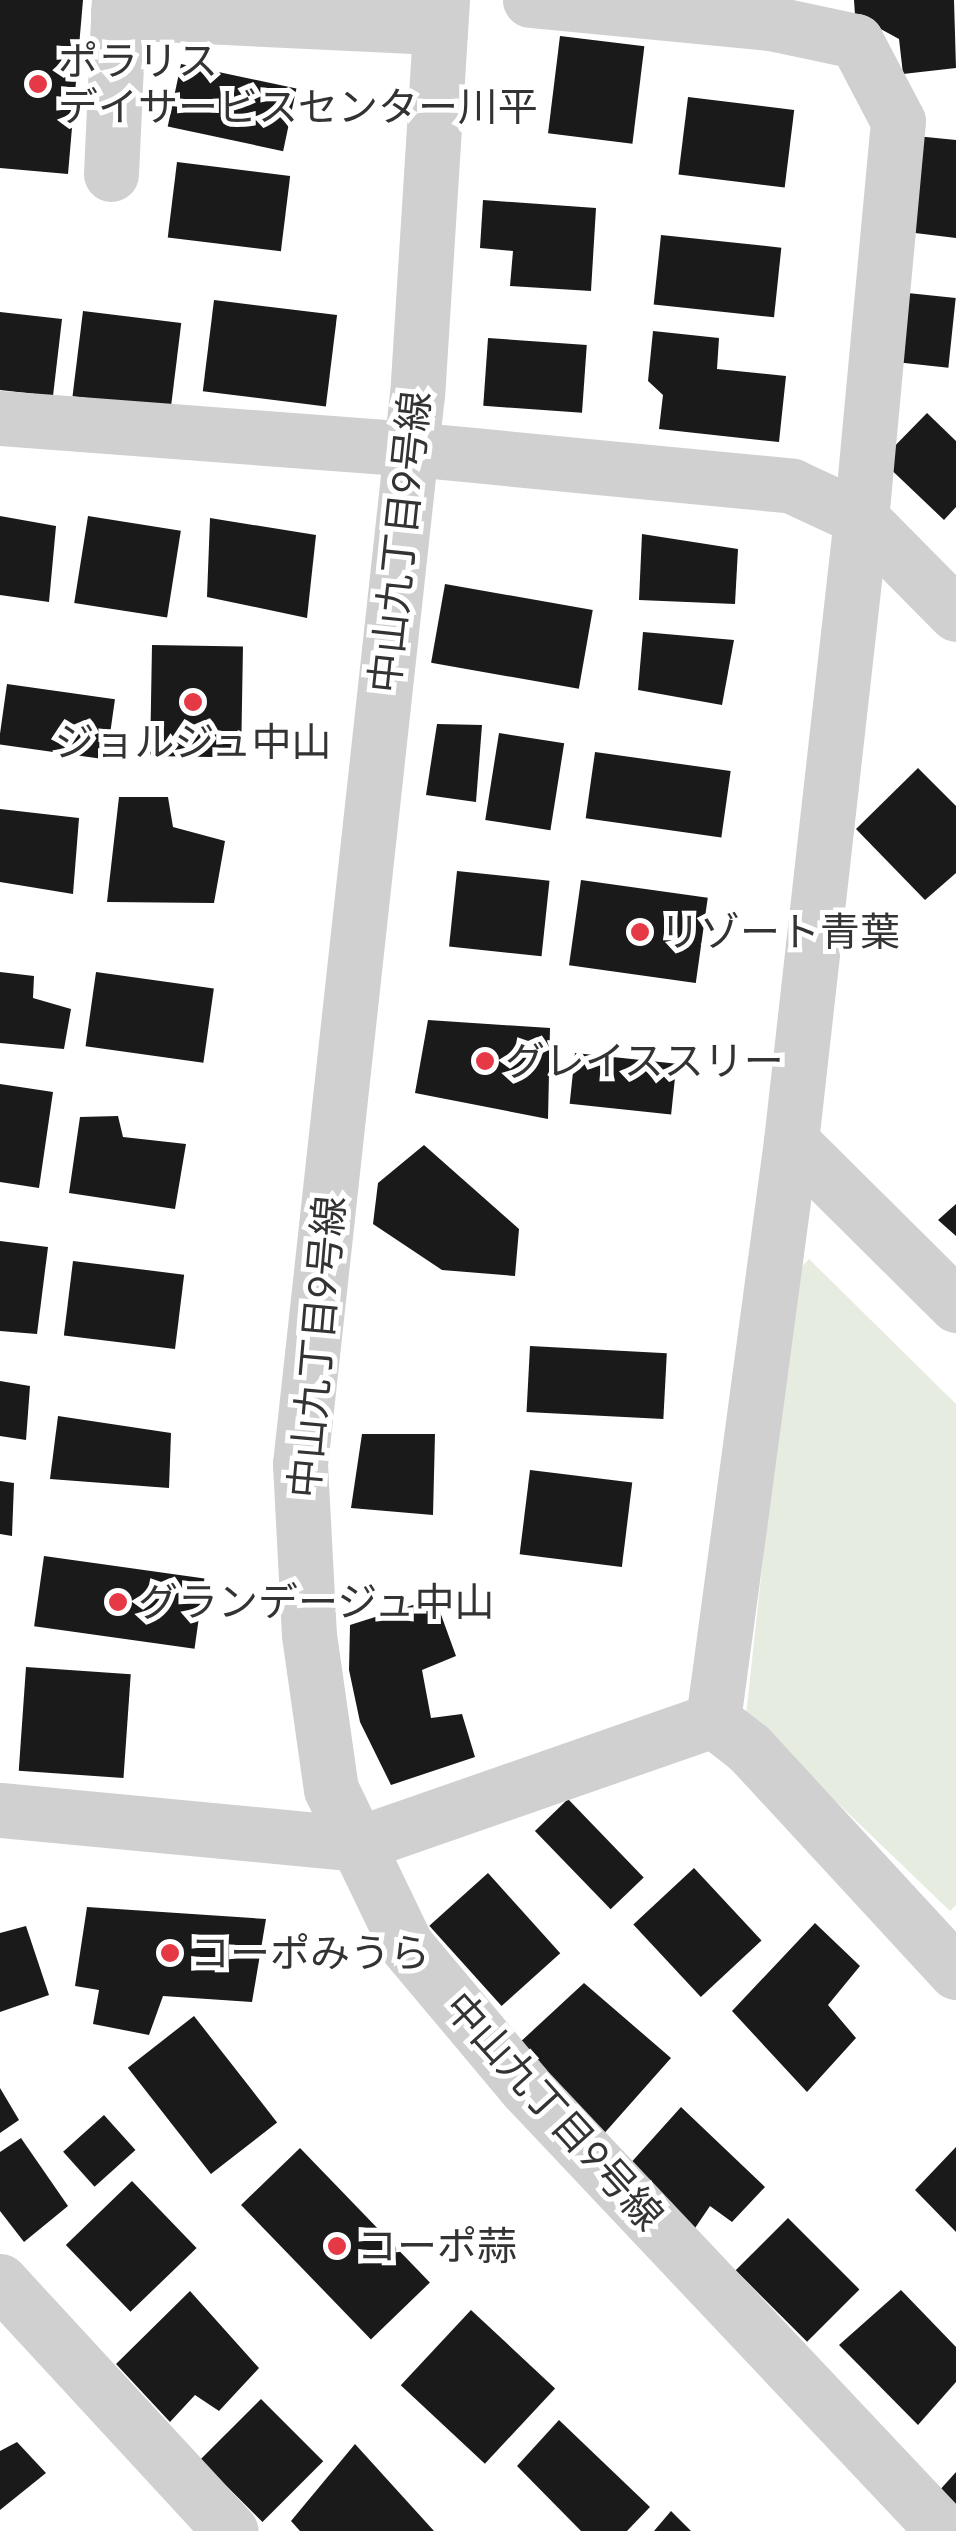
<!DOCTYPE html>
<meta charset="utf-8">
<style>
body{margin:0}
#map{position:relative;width:956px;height:2531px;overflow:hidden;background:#fff;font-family:Jost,"Noto Sans JP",sans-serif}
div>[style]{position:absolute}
.green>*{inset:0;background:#e6ecdf}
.building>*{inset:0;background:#1a1a1a;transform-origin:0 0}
.minor>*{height:55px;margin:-27.5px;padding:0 27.5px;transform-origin:27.5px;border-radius:27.5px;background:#d0d0d0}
.dots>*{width:28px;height:28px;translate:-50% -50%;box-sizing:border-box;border:5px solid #fff;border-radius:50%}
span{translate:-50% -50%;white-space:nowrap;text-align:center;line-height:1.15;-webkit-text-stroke:10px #fff;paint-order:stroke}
.poi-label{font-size:40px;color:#333}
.left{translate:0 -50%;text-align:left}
.street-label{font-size:40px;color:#333}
</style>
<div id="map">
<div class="green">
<i style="clip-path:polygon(809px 1259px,956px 1404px,956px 1905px,950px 1911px,746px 1715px,794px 1275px)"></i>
</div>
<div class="building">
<i style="clip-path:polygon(0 0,83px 0,68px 174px,0 168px)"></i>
<i style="clip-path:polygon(854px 0,954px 0,956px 68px,903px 74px,899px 39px,855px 15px)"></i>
<i style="left:560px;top:36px;width:85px;height:98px;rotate:7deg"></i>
<i style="left:181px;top:64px;width:118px;height:64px;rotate:12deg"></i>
<i style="left:688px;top:97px;width:107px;height:78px;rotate:7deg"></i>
<i style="clip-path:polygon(916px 136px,956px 140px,956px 238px,907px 232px)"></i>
<i style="left:177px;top:162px;width:114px;height:76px;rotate:7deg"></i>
<i style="clip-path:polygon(483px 200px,596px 208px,591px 291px,510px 286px,513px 251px,480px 248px)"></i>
<i style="left:661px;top:235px;width:121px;height:70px;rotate:6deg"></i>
<i style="left:898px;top:292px;width:58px;height:70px;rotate:6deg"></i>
<i style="left:214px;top:300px;width:124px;height:92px;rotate:7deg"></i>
<i style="left:83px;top:311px;width:99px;height:86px;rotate:7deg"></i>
<i style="clip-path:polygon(0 312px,62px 319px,53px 396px,0 390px)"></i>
<i style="clip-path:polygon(653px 331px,719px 338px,717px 369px,786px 376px,779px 442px,659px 429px,663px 395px,648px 381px)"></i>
<i style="left:488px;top:338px;width:99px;height:68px;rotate:4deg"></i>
<i style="clip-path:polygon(927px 413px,956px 441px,956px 507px,944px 520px,881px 460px)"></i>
<i style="clip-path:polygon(0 516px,56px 526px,49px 602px,0 595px)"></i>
<i style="left:88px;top:516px;width:94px;height:88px;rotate:9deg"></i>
<i style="clip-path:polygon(210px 518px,316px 535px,307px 618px,207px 597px)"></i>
<i style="clip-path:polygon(642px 534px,738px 549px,735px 604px,639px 600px)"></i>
<i style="left:445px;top:584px;width:150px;height:80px;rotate:10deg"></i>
<i style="clip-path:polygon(643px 632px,734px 640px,722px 705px,638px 690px)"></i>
<i style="left:152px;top:645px;width:91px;height:111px;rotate:1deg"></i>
<i style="left:7px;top:684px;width:109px;height:61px;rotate:8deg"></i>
<i style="clip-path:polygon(437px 724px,482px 725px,476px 802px,426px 795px)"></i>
<i style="left:499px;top:733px;width:66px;height:88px;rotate:9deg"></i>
<i style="left:595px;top:752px;width:137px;height:67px;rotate:8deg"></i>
<i style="clip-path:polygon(918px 768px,956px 806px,956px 873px,925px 900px,856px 829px)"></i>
<i style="clip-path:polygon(119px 797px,168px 797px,173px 827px,225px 841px,214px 903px,107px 902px)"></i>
<i style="clip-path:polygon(0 809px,79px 818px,73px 894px,0 882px)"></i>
<i style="left:457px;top:871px;width:93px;height:76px;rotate:6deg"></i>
<i style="left:581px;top:880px;width:128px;height:86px;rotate:8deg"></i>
<i style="clip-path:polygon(0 972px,34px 976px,33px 998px,71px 1009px,64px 1049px,0 1043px)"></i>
<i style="left:96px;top:972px;width:119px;height:75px;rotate:8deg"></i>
<i style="clip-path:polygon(428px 1020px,550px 1028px,548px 1119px,415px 1093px)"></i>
<i style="left:575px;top:1053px;width:102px;height:51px;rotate:6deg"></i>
<i style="clip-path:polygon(0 1084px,53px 1092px,39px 1188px,0 1182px)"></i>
<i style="clip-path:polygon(118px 1116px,123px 1137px,186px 1144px,175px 1209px,69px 1193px,80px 1117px)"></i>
<i style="clip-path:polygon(424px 1145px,519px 1229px,515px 1276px,442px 1270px,373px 1224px,378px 1183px)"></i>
<i style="clip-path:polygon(956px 1204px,956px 1236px,938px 1220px)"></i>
<i style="clip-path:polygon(0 1241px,48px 1247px,37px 1334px,0 1331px)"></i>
<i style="left:73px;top:1261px;width:112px;height:75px;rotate:7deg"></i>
<i style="left:530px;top:1346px;width:137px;height:66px;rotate:3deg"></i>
<i style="clip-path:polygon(0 1381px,30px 1386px,26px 1440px,0 1436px)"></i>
<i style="clip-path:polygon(58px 1416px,171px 1433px,169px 1488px,50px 1479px)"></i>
<i style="clip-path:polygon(362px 1434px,435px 1434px,433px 1515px,351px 1508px)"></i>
<i style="left:530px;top:1470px;width:103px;height:85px;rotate:7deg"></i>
<i style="clip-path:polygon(0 1481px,14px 1483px,12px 1536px,0 1534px)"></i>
<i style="left:44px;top:1556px;width:162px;height:71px;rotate:8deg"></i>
<i style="clip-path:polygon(435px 1598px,456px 1656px,422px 1670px,431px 1718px,462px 1714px,475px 1757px,391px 1785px,360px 1722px,349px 1670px,350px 1625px)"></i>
<i style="left:26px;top:1667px;width:105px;height:104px;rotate:4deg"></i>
<i style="left:568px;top:1799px;width:109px;height:46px;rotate:46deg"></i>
<i style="left:694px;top:1868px;width:99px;height:83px;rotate:47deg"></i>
<i style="left:488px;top:1873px;width:108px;height:79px;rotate:48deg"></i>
<i style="clip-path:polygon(87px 1907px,266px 1919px,252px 2002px,163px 1996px,149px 2035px,93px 2024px,99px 1990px,75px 1986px)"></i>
<i style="clip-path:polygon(815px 1923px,860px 1966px,828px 2005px,856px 2038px,807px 2092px,732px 2011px)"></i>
<i style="clip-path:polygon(26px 1926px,49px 1995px,0 2012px,0 1933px)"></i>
<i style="clip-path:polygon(584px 1983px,671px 2058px,601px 2137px,517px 2045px)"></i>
<i style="left:194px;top:2016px;width:135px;height:84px;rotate:52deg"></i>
<i style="clip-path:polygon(0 2088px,19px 2120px,0 2133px)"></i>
<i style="clip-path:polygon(681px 2107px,765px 2187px,732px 2222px,710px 2206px,693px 2231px,628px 2166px)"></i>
<i style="left:104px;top:2115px;width:47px;height:55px;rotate:48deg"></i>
<i style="clip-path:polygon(21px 2138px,68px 2206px,24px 2242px,0 2211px,0 2152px)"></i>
<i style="clip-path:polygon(956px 2147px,956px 2232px,915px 2190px)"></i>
<i style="left:300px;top:2148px;width:187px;height:82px;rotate:46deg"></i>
<i style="left:132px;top:2181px;width:93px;height:92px;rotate:46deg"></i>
<i style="left:788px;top:2218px;width:101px;height:74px;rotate:45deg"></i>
<i style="clip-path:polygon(901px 2290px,956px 2347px,956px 2382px,918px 2425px,839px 2345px)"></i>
<i style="clip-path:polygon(190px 2291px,259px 2368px,219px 2411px,195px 2395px,170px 2422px,116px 2364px)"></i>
<i style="left:471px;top:2310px;width:115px;height:103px;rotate:43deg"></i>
<i style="left:261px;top:2399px;width:88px;height:86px;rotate:45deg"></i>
<i style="clip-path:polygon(559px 2420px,650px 2507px,627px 2531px,581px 2531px,517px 2466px)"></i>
<i style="clip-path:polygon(17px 2442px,46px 2473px,0 2510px,0 2451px)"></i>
<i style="clip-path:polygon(355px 2444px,434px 2531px,300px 2531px,291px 2521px)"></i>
<i style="clip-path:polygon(956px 2472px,956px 2509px,938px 2492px)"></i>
<i style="clip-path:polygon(671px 2511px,691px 2531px,654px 2531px)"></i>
</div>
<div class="minor">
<i style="left:442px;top:0;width:395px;rotate:93.6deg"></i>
<i style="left:417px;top:394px;width:1076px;rotate:96.24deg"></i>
<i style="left:300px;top:1464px;width:171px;rotate:87deg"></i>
<i style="left:309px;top:1635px;width:156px;rotate:81.9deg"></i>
<i style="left:331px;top:1789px;width:173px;rotate:64.3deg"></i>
<i style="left:406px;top:1945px;width:185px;rotate:50deg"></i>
<i style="left:525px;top:2087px;width:610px;rotate:46.66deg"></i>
<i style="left:530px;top:0;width:242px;rotate:5.5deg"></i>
<i style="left:771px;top:23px;width:87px;rotate:12deg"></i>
<i style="left:856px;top:41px;width:90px;rotate:62.3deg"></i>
<i style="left:898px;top:121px;width:399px;rotate:95.3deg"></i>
<i style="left:861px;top:518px;width:627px;rotate:96.41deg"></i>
<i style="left:791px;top:1141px;width:584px;rotate:97.67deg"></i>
<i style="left:118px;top:12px;width:322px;rotate:2.7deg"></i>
<i style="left:111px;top:174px;width:174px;rotate:-87.4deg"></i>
<i style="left:0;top:418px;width:412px;rotate:4.3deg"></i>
<i style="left:411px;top:449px;width:383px;rotate:5.5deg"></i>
<i style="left:792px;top:486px;width:76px;rotate:24.9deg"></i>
<i style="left:861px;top:518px;width:135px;rotate:45.3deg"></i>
<i style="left:791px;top:1141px;width:233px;rotate:44.8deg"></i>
<i style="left:0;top:1810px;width:359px;rotate:5.4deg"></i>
<i style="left:357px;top:1844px;width:377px;rotate:-19.2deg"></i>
<i style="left:713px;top:1720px;width:46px;rotate:37.9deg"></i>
<i style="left:749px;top:1748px;width:305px;rotate:47.3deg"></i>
<i style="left:0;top:2281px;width:340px;rotate:47.3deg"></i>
</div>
<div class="dots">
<i style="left:38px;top:84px;background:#e63946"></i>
<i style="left:193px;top:702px;background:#e63946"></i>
<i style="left:640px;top:932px;background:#e63946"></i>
<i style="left:485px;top:1061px;background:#e63946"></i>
<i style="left:118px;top:1602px;background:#e63946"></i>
<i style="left:170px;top:1953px;background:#e63946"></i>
<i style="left:337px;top:2246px;background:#e63946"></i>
</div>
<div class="poi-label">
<span class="left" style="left:58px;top:84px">ポラリス<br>デイサービスセンター川平</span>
<span style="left:193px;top:742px">ジョルジュ中山</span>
<span class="left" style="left:660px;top:932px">リゾート青葉</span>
<span class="left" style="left:505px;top:1061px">グレイススリー</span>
<span class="left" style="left:138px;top:1602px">グランデージュ中山</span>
<span class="left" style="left:190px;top:1953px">コーポみうら</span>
<span class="left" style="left:357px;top:2246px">コーポ蒜</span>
</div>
<div class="street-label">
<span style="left:400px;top:542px;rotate:-84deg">中山九丁目９号線</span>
<span style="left:317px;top:1347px;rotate:-85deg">中山九丁目９号線</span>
<span style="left:554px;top:2111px;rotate:48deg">中山九丁目９号線</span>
</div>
</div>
